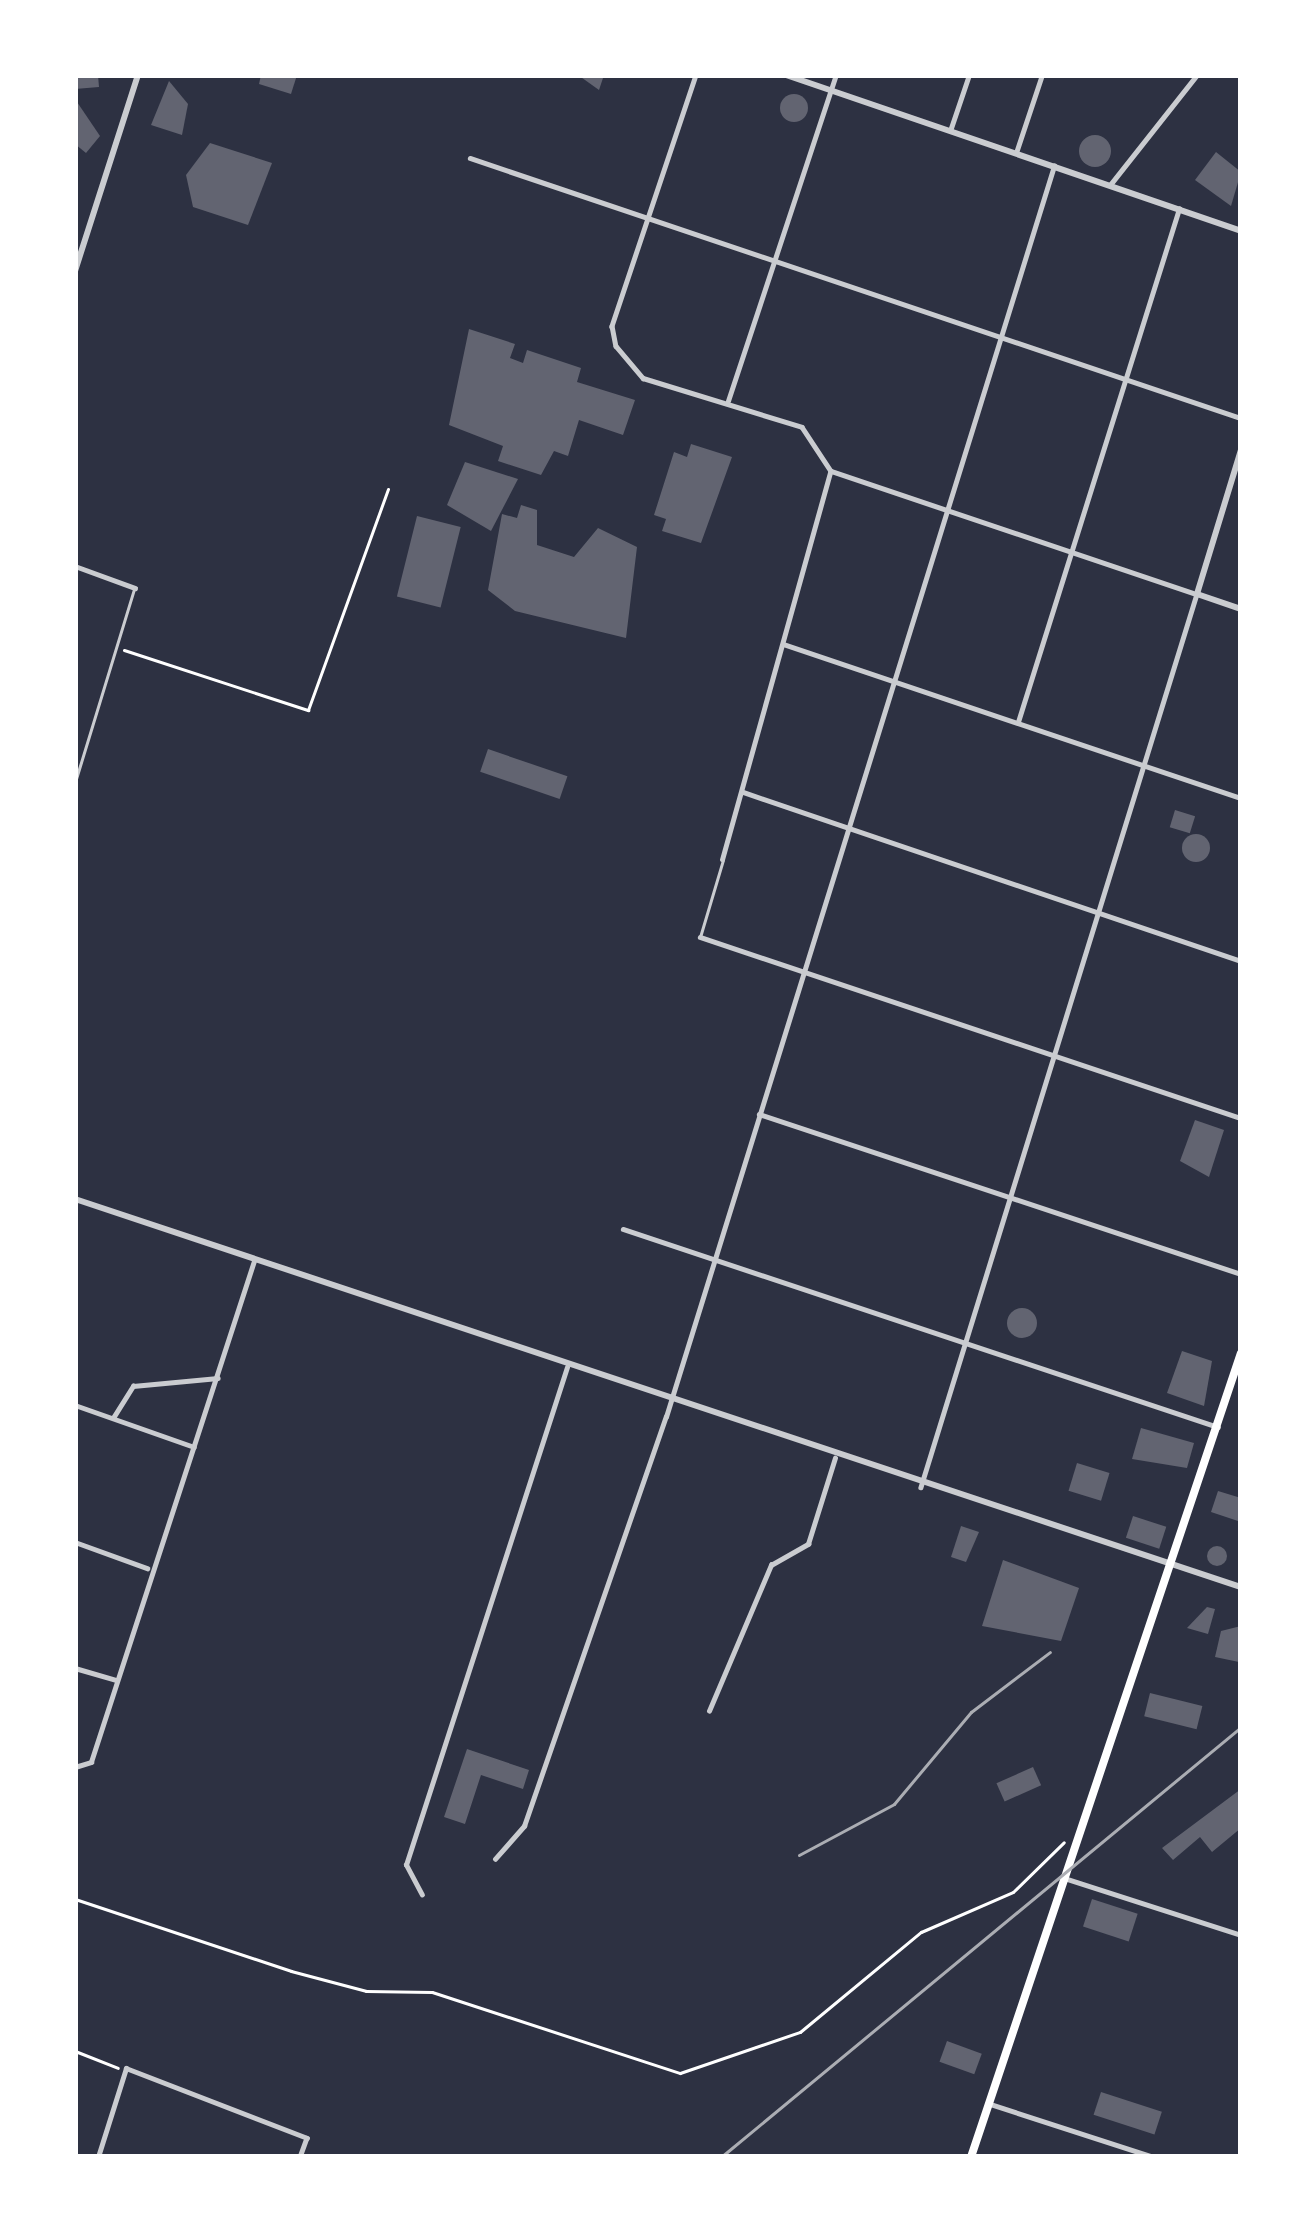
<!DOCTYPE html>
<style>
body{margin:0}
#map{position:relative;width:1316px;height:2232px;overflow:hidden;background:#2d3142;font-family:"Nunito Sans",sans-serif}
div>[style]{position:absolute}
.building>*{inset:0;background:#626471;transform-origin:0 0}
.round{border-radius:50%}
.path>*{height:3px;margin:-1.5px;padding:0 1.5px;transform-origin:1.5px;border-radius:1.5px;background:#fff}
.service>*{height:3px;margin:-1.5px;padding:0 1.5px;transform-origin:1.5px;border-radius:1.5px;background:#caccd0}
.minor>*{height:4.5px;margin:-2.25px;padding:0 2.25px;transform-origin:2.25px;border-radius:2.25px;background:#caccd0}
.tertiary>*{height:6px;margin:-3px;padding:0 3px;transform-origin:3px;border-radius:3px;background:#caccd0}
.secondary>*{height:8px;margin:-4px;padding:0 4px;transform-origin:4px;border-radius:4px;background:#fff}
.rail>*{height:3px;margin:-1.5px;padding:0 1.5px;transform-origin:1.5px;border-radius:1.5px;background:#abadb3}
span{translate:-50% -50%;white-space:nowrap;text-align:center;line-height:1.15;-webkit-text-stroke:9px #fff;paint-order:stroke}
.frame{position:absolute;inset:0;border:78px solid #fff;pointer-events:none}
</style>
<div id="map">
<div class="building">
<i style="clip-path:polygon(75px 75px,98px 75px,99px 87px,75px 89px)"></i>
<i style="clip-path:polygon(261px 75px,297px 75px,291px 94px,259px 84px)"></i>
<i style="clip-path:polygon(578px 75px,604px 75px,599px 90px)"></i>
<i style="clip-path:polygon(169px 81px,188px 104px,182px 135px,151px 125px)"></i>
<i class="round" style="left:780px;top:94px;width:28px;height:28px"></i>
<i style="clip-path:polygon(75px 99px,100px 136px,86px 153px,75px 144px)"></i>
<i class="round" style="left:1079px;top:135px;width:32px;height:32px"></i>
<i style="clip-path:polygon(210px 143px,272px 163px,248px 225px,193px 207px,186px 175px)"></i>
<i style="clip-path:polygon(1216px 152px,1241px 172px,1231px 206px,1195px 180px)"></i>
<i style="clip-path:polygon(469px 329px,515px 344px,510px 358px,523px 363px,527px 350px,581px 368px,577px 382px,635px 400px,623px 435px,579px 420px,568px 456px,554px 451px,541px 475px,498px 461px,503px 446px,449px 425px)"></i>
<i style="clip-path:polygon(691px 444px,732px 457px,701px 543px,662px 531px,666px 519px,654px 515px,674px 452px,687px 457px)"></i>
<i style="clip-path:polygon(465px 462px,518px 479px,491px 531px,447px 505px)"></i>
<i style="clip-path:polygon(521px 505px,537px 510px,537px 545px,574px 557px,598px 528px,637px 547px,626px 638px,515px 611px,488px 590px,502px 514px,517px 518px)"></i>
<i style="left:417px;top:516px;width:45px;height:83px;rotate:14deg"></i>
<i style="left:488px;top:749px;width:84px;height:24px;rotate:19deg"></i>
<i style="left:1175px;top:810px;width:21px;height:18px;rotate:17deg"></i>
<i class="round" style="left:1182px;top:834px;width:28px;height:28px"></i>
<i style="clip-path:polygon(1195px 1120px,1224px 1130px,1209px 1177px,1180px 1161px)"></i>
<i class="round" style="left:1007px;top:1308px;width:30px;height:30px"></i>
<i style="clip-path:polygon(1182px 1351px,1212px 1361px,1204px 1406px,1167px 1393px)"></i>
<i style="clip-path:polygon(1141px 1428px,1194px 1443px,1187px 1468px,1132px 1459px)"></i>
<i style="left:1077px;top:1463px;width:34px;height:29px;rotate:17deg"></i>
<i style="clip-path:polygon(1218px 1491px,1241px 1498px,1241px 1522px,1211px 1512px)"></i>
<i style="left:1133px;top:1516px;width:35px;height:23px;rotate:18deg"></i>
<i style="clip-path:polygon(961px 1526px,979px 1532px,966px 1562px,951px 1557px)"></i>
<i class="round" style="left:1207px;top:1546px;width:20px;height:20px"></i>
<i style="clip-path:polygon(1003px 1560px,1079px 1588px,1061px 1641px,982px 1626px)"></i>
<i style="clip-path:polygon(1207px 1607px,1215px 1609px,1208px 1634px,1187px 1628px)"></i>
<i style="clip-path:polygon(1241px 1626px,1239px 1662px,1215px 1657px,1221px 1631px)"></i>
<i style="left:1150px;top:1693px;width:54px;height:24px;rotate:14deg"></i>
<i style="clip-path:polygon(467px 1749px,529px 1770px,523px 1789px,481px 1775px,465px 1824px,444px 1817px)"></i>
<i style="left:1033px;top:1767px;width:20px;height:40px;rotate:66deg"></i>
<i style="clip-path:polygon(1241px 1789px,1241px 1828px,1212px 1852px,1200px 1837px,1173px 1860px,1162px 1848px)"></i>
<i style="left:1092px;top:1899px;width:48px;height:29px;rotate:18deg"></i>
<i style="left:947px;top:2041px;width:37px;height:22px;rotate:20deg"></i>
<i style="left:1101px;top:2092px;width:64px;height:24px;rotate:18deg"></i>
</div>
<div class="path">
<i style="left:124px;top:650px;width:194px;rotate:18.1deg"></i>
<i style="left:308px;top:710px;width:235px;rotate:-70.1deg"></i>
<i style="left:75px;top:1899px;width:228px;rotate:18.4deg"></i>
<i style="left:291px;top:1971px;width:78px;rotate:14.9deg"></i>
<i style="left:366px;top:1991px;width:66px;rotate:0.9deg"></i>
<i style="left:432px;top:1992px;width:261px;rotate:18.1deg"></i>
<i style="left:680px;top:2073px;width:127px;rotate:-18.9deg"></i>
<i style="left:800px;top:2032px;width:157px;rotate:-39.6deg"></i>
<i style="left:921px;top:1932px;width:100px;rotate:-23.5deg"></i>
<i style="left:1013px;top:1892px;width:71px;rotate:-44.4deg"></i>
<i style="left:75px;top:2051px;width:46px;rotate:21.6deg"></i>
</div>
<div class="service">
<i style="left:75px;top:782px;width:202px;rotate:-73deg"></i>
<i style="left:700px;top:937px;width:80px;rotate:-73.4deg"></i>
</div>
<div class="minor">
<i style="left:696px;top:75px;width:265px;rotate:108.5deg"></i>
<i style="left:612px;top:326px;width:20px;rotate:79deg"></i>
<i style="left:616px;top:346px;width:42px;rotate:49.8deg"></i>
<i style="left:643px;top:378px;width:166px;rotate:17.1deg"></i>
<i style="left:802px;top:427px;width:53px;rotate:56.6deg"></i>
<i style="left:831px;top:471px;width:403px;rotate:105.6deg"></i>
<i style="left:950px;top:131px;width:59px;rotate:-71.3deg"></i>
<i style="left:1016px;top:153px;width:82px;rotate:-71.6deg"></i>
<i style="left:470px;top:158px;width:814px;rotate:18.64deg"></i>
<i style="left:1110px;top:185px;width:140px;rotate:-51.7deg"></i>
<i style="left:728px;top:401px;width:343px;rotate:-71.7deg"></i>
<i style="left:831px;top:471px;width:386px;rotate:18.6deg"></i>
<i style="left:1197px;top:594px;width:935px;rotate:107.17deg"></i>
<i style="left:75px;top:566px;width:64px;rotate:20.1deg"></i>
<i style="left:783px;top:644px;width:483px;rotate:18.6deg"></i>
<i style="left:1018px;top:722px;width:538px;rotate:-72.58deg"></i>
<i style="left:743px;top:792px;width:526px;rotate:18.75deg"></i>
<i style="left:700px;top:937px;width:570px;rotate:18.5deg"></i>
<i style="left:759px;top:1114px;width:508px;rotate:18.36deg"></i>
<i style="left:623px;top:1229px;width:627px;rotate:18.41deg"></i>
<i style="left:75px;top:1405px;width:126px;rotate:19.4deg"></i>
<i style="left:113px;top:1418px;width:38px;rotate:-58deg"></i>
<i style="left:133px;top:1386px;width:85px;rotate:-5.4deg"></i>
<i style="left:75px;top:1542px;width:77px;rotate:19.9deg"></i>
<i style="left:75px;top:1668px;width:43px;rotate:16.3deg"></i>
<i style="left:709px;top:1711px;width:159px;rotate:-67deg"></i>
<i style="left:771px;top:1565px;width:43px;rotate:-29.6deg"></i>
<i style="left:808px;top:1544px;width:90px;rotate:-72.6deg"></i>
<i style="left:75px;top:1767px;width:17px;rotate:-17deg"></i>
<i style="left:91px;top:1762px;width:527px;rotate:-71.98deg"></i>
<i style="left:495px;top:1859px;width:44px;rotate:-48.7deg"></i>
<i style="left:524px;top:1826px;width:433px;rotate:-70.9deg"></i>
<i style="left:666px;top:1417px;width:1310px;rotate:-72.77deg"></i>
<i style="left:1067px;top:1879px;width:183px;rotate:17.8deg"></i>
<i style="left:422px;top:1895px;width:34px;rotate:-118deg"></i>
<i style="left:406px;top:1865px;width:523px;rotate:-72.08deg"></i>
<i style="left:990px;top:2104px;width:172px;rotate:17.9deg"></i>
<i style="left:98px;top:2157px;width:93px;rotate:-72.5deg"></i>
<i style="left:126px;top:2068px;width:194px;rotate:21.1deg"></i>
<i style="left:307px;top:2138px;width:20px;rotate:110deg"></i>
</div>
<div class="tertiary">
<i style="left:786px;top:75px;width:481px;rotate:18.9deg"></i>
<i style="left:75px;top:271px;width:206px;rotate:-72.2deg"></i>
<i style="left:1241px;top:450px;width:151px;rotate:107deg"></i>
<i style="left:1197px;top:594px;width:46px;rotate:18.8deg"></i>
<i style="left:75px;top:1199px;width:1229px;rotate:18.41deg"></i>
</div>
<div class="secondary">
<i style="left:971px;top:2157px;width:848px;rotate:-71.44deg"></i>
</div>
<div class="rail">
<i style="left:799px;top:1855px;width:108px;rotate:-28.2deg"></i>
<i style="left:894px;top:1804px;width:120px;rotate:-50.1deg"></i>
<i style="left:971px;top:1712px;width:99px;rotate:-37.2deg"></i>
<i style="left:721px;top:2157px;width:675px;rotate:-39.59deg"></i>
</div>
<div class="frame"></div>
</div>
